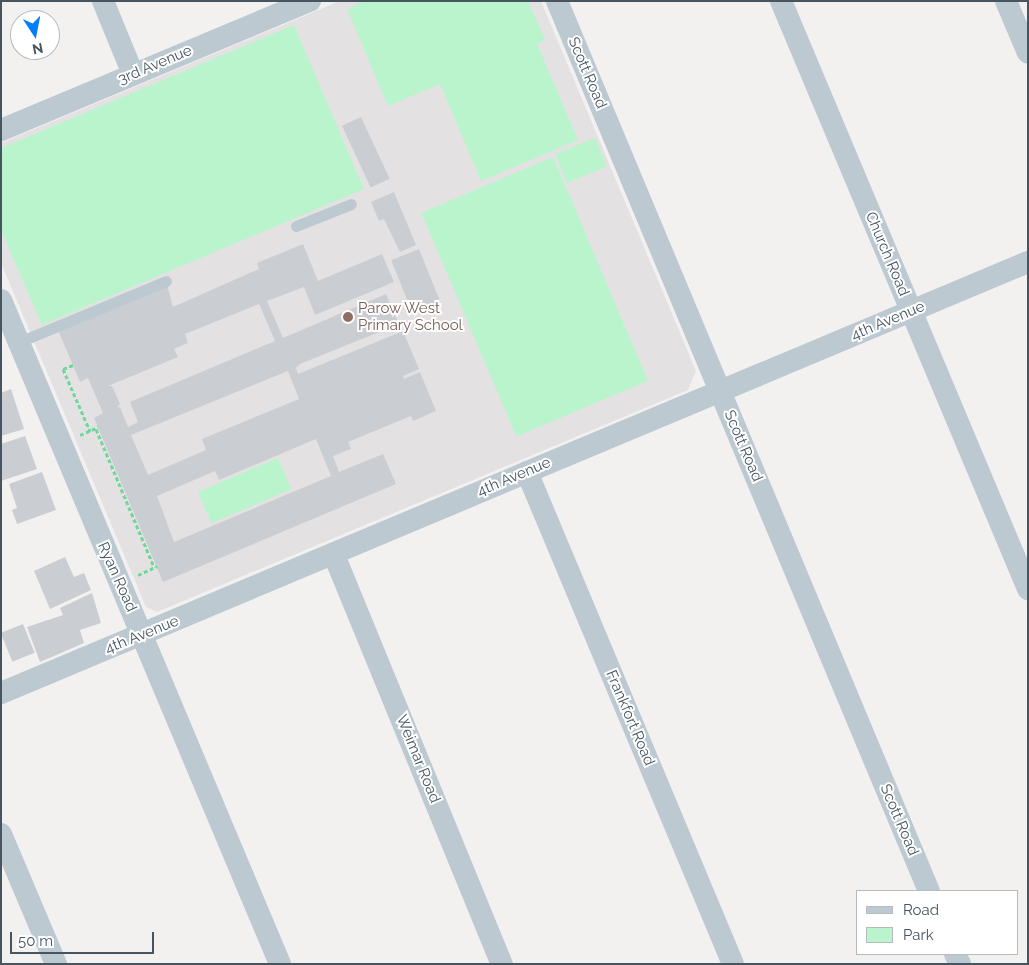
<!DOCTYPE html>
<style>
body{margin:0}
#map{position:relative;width:1029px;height:965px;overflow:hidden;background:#f3f0f0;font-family:Raleway,sans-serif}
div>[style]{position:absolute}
.education>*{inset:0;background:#e4e1e2}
.green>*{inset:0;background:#baf4cd;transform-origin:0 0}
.building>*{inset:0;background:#caced3;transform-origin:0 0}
.path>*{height:3px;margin-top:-1.5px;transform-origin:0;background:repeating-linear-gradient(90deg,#6ed79c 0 4px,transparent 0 6.5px)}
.service>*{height:11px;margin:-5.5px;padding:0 5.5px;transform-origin:5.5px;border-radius:5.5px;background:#bcc9d1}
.minor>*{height:22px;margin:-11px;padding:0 11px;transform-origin:11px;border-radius:11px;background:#bcc9d1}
.dots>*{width:14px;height:14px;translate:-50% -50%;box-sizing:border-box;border:2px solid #fff;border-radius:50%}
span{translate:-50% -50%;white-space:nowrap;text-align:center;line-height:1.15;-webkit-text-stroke:4px #fff;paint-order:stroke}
.street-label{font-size:15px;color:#465560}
.education-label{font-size:15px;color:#785e54}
.left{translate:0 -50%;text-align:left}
.frame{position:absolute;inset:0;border:2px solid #465560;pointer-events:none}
.legend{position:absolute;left:856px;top:890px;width:162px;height:65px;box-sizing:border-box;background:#fff;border:1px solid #b5bbbf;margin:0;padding:6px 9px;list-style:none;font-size:15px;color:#465560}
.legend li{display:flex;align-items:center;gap:10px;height:25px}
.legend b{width:25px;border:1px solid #b5bbbf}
.north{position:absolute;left:10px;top:10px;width:50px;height:50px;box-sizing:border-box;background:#fff;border:1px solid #b5bbbf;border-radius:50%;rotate:169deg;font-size:14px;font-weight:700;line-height:20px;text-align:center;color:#465560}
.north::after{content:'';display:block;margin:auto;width:18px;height:22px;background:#057ff8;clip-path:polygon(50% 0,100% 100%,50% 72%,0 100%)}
.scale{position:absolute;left:10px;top:932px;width:144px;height:22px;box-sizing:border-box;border:2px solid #465560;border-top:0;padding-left:6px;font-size:15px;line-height:18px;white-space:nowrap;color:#465560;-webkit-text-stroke:4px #fff;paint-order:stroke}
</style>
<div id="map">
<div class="education">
<i style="clip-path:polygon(340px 1px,541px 1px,696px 371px,688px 390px,157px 612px,146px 607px,1px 263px,1px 143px)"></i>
</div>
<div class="green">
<i style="clip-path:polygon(365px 1px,528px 1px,545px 40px,537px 44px,578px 140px,481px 181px,440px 84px,388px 106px,347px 9px)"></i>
<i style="clip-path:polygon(294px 25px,364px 189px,42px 325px,1px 230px,1px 148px)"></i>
<i style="left:595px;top:138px;width:31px;height:43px;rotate:68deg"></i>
<i style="left:553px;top:157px;width:243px;height:143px;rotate:67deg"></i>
<i style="left:278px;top:458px;width:34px;height:87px;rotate:67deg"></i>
</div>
<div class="building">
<i style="left:361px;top:117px;width:68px;height:21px;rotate:65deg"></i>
<i style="clip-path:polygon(394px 192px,416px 245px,400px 252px,384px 219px,379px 221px,371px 202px)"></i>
<i style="clip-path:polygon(evenodd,303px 244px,318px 281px,382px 254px,394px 282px,315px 315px,304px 287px,267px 301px,283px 338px,386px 294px,399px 324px,300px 364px,296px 368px,298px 374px,403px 331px,419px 369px,403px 376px,404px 379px,420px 372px,436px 411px,413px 421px,411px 416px,348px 442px,351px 449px,333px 456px,339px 472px,383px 454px,396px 484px,163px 582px,94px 418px,103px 413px,88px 378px,80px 382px,58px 330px,167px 284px,173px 307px,259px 269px,257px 263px,303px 244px,259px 304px,275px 341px,130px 402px,138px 422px,128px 427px,120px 407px,117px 408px,120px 404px,112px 386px,108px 386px,178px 357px,174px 349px,188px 343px,185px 334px,259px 304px,303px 244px,288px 371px,299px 399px,202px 439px,206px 450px,148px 475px,131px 435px,288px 371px,303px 244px,316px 439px,331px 476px,174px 542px,157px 496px,215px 471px,219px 480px,316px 439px)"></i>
<i style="left:419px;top:249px;width:56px;height:30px;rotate:68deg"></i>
<i style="clip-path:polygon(11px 389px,24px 429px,1px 436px,1px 393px)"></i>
<i style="clip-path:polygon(25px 436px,37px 469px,1px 481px,1px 444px)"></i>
<i style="clip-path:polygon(42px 472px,56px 510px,17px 524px,12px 510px,17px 508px,9px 484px)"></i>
<i style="clip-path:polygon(65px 557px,74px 577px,84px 573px,91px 590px,50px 609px,34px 571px)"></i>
<i style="clip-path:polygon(92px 593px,101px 623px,80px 630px,84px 643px,40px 662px,27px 627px,63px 615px,60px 608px)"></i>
<i style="left:23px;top:624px;width:31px;height:24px;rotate:68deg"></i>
</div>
<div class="path">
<i style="left:73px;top:365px;width:11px;rotate:158deg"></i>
<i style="left:63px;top:369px;width:68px;rotate:66.5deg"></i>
<i style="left:96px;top:429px;width:150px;rotate:67.2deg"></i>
<i style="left:80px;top:435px;width:20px;rotate:-24deg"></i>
<i style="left:138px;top:575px;width:21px;rotate:-25deg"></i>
</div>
<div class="service">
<i style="left:296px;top:226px;width:59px;rotate:-21.8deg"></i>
<i style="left:19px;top:342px;width:159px;rotate:-22.5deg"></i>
</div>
<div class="minor">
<i style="left:103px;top:1px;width:79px;rotate:67.7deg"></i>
<i style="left:557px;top:1px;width:965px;rotate:67.32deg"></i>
<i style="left:781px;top:1px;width:638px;rotate:67.21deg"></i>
<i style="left:1006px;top:1px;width:56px;rotate:67.1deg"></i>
<i style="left:1px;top:130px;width:335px;rotate:-22.7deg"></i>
<i style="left:1px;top:300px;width:720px;rotate:67.21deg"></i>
<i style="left:527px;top:472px;width:533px;rotate:67.28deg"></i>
<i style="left:334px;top:555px;width:442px;rotate:67.7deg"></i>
<i style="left:1px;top:693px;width:1114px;rotate:-22.77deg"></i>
<i style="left:1px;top:834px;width:141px;rotate:67.1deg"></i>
<i style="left:955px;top:954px;width:11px;rotate:63deg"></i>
</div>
<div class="dots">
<i style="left:348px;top:317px;background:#8d6e63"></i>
</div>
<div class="street-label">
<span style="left:155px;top:65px;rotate:-23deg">3rd Avenue</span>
<span style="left:587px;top:73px;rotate:67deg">Scott Road</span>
<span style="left:887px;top:254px;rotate:67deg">Church Road</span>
<span style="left:888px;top:321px;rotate:-23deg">4th Avenue</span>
<span style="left:743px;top:446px;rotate:67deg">Scott Road</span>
<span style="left:514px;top:477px;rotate:-23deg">4th Avenue</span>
<span style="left:117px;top:577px;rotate:66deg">Ryan Road</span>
<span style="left:142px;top:635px;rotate:-22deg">4th Avenue</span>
<span style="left:630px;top:718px;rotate:67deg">Frankfort Road</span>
<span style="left:418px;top:759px;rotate:68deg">Weimar Road</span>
<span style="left:899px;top:820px;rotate:67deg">Scott Road</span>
</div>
<div class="education-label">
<span class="left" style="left:358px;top:317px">Parow West<br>Primary School</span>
</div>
<div class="frame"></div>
<ul class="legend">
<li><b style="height:6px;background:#bcc9d1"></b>Road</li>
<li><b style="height:14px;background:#baf4cd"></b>Park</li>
</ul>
<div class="north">N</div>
<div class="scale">50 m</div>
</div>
